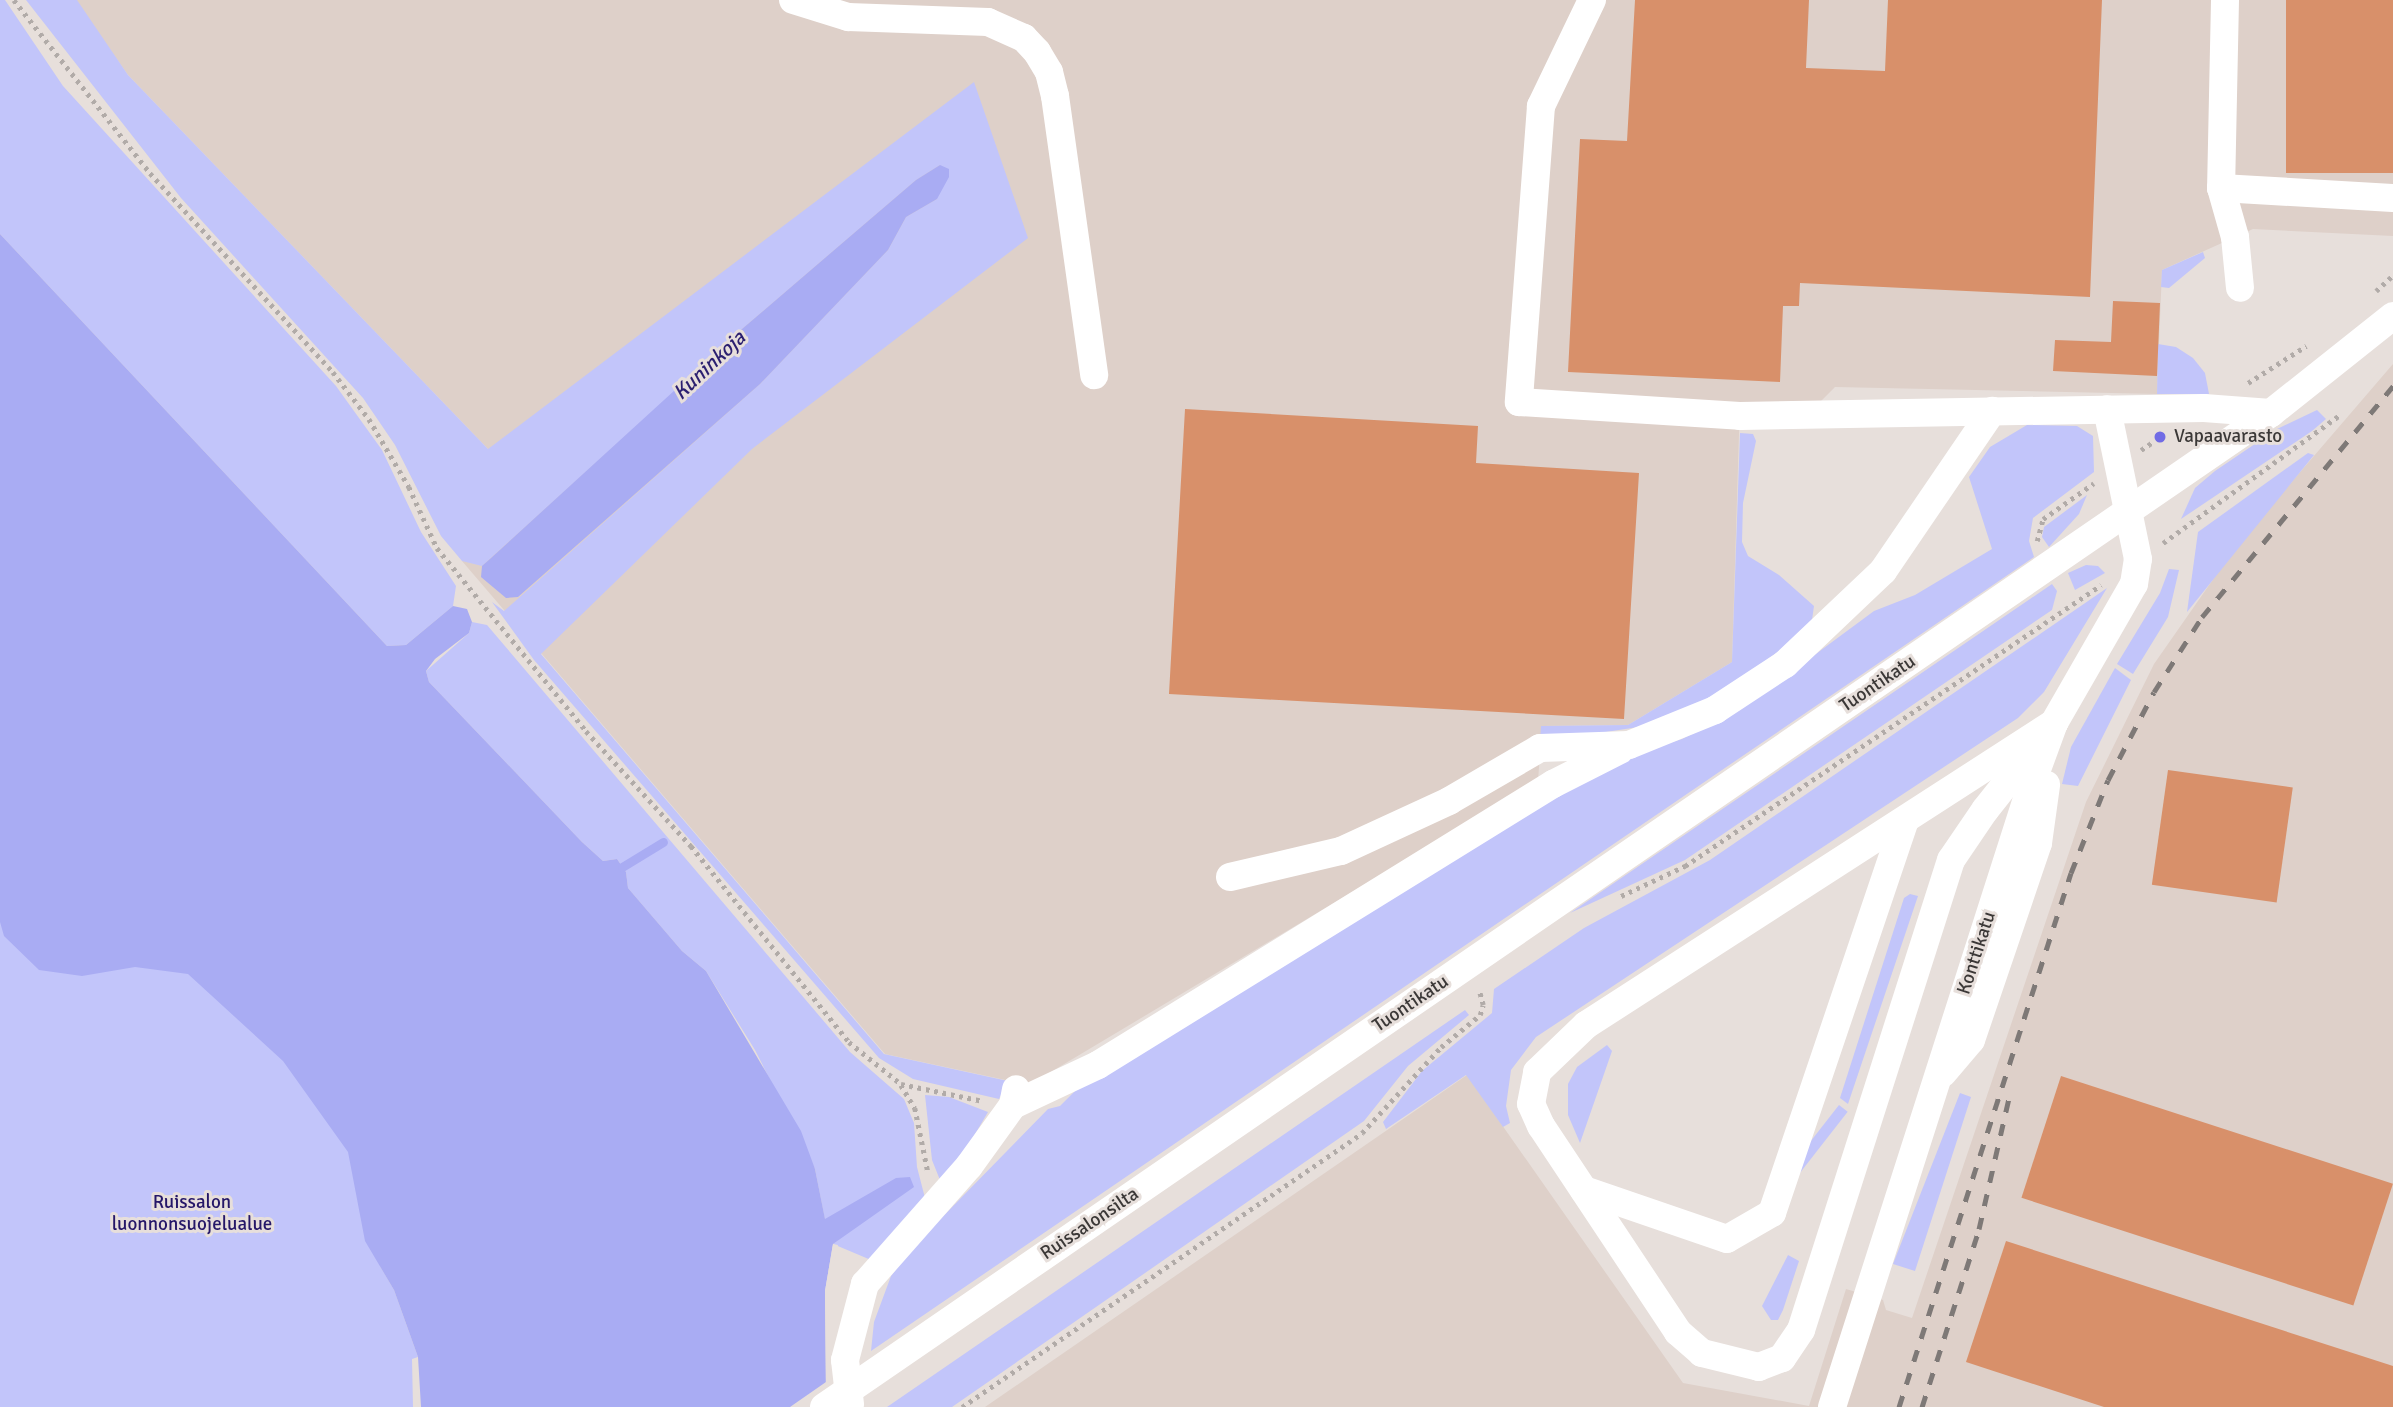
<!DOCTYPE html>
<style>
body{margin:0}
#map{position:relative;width:2393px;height:1407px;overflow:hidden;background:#e7dfdb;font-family:Signika,sans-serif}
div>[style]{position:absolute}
.built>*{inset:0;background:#ded0c9}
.green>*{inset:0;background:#c2c5fa;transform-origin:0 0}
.water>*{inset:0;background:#a9acf3}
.pier>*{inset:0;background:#e7dfdb}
.stream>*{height:9px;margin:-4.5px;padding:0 4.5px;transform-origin:4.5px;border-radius:4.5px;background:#a9acf3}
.building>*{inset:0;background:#d8906a;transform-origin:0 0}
.path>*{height:4.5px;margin-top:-2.25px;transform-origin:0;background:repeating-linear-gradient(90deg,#b1aba8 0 3.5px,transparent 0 8.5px)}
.minor>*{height:28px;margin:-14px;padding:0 14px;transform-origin:14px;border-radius:14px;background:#fff}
.rail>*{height:5px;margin-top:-2.5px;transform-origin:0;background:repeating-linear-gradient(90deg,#7e7977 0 12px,transparent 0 24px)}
.dots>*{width:19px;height:19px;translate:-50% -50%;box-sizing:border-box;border:4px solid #e7dfdb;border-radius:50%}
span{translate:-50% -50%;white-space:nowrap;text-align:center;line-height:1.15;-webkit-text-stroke:6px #e7dfdb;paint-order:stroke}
.poi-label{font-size:19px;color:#3b3837}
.left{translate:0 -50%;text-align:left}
.street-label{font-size:19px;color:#3b3837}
.park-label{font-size:19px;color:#251768}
.water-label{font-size:21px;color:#2b1f70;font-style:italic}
</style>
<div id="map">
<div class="built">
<i style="clip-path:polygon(75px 0,2393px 0,2393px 236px,2253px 229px,2162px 270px,2157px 394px,1835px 387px,1820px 402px,1740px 402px,1732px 662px,1628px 725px,1542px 726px,1538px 781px,1029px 1085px,885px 1054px,462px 561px,488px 449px,128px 75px)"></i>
<i style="clip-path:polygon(2393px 364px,2393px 1407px,985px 1407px,1467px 1075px,1683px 1383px,1809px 1406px,1846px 1289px,1883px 1300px,1886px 1310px,1912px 1318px,2086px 802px,2154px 664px,2235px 548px)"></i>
</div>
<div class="green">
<i style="clip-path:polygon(0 0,5px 0,63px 86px,336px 386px,382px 450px,421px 532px,456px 586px,453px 606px,406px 645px,387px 646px,0 234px)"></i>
<i style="clip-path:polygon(26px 0,77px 0,128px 75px,488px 449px,974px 82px,1028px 238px,752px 449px,541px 654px,884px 1054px,1008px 1081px,999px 1099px,913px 1079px,879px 1058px,534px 660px,492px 602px,504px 611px,760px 384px,888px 250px,906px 217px,937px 199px,940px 165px,916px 180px,735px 335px,717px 360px,687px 380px,482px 566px,462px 561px,441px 536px,395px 445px,363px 398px,181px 198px)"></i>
<i style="clip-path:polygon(2203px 252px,2205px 258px,2169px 288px,2161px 287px,2162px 270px)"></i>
<i style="clip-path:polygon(2158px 344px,2176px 347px,2193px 358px,2205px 373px,2209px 394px,2157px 394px)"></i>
<i style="clip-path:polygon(2317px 410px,2326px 419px,2312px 431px,2181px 519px,2195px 488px,2215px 471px,2277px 429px)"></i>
<i style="clip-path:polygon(2027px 425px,2077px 426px,2093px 436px,2094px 472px,2033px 518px,2029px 541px,2034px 557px,871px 1351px,874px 1322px,891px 1276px,913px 1247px,1048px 1109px,1060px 1106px,1076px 1090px,1499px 828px,1643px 751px,1682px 739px,1740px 710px,1874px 611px,1915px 595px,1992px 549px,1969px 477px,1990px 447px)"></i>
<i style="clip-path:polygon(1740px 433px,1753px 434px,1756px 441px,1743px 503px,1742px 542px,1748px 556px,1779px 575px,1814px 606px,1812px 620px,1801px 635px,1720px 694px,1645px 726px,1540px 742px,1541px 726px,1628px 725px,1732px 662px)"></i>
<i style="clip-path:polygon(2308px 453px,2314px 455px,2187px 612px,2198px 532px)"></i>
<i style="clip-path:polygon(2087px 495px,2079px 514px,2049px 547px,2042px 537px,2044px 527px)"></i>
<i style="clip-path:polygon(2086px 565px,2098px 566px,2105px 573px,2075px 590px,2068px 573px)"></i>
<i style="clip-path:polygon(2169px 569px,2179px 570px,2168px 617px,2133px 674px,2117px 664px,2160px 593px)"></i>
<i style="clip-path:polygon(2052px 584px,2057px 591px,2052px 610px,1685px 860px,1570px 913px)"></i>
<i style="clip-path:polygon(2107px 588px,2044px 692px,2018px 718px,1536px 1037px,1511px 1070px,1506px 1106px,1510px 1123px,1503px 1127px,1466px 1075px,1386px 1129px,1383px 1122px,1422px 1071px,1492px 1013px,1494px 989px,1584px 928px,1710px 860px)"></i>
<i style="clip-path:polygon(472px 622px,487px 625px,850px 1052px,904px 1099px,914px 1123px,917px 1167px,925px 1198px,871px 1260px,833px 1244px,857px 1225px,852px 1204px,825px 1220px,815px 1169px,755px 1050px,706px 971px,682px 951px,628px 888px,626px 872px,617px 859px,603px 861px,582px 842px,429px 682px,426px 671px,469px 633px)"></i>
<i style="clip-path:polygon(2115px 668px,2131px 680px,2078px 786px,2062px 784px,2071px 747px)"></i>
<i style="clip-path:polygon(0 734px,400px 1154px,380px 1266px,394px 1290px,418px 1357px,412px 1359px,413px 1407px,0 1407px)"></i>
<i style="clip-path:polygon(1910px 894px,1918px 896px,1848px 1104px,1840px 1098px,1904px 898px)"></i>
<i style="clip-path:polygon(1465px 1010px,1469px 1015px,1408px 1066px,1364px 1121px,952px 1407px,887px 1407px)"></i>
<i style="clip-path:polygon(1607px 1045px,1612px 1051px,1580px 1143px,1568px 1115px,1568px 1084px,1577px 1067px)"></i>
<i style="clip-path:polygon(1960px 1093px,1971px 1097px,1915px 1271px,1893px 1264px)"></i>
<i style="clip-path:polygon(925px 1095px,949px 1097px,988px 1112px,957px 1165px,940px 1180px,932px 1160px)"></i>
<i style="left:1839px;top:1105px;width:11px;height:156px;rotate:38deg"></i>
<i style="clip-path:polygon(1788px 1255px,1799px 1261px,1783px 1310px,1778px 1320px,1771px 1320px,1762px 1306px)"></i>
</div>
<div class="water">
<i style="clip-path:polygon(940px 165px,949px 169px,949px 177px,937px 199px,906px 217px,888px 250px,760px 384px,518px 597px,506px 598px,481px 577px,482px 566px,491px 558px,687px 379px,717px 360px,735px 335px,916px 180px)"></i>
<i style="clip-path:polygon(0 234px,387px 646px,406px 645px,453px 606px,467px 609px,472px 622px,469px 633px,435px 659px,426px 671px,429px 682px,582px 842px,603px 861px,617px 859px,626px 872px,628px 888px,682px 951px,706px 971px,801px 1131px,815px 1169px,825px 1219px,896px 1178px,910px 1177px,914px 1187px,833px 1244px,825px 1291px,826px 1407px,421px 1407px,418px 1357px,394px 1290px,365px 1241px,348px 1152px,283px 1061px,188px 974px,135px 967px,82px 976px,39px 970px,4px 936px,0 922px)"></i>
</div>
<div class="pier">
<i style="clip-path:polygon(833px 1244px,838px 1245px,828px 1292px,830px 1407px,790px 1407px,826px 1382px,825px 1291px)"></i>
</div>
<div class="stream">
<i style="left:622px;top:867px;width:48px;rotate:-31.4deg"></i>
</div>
<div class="building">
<i style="clip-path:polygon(1635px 0,1809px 0,1806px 68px,1885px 71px,1888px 0,2102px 0,2090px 297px,1800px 283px,1799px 306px,1783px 306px,1780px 382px,1568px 372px,1580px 139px,1627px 141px)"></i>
<i style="left:2286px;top:0;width:107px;height:173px"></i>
<i style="clip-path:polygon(2113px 301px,2160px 303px,2157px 376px,2053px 371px,2055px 340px,2111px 342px)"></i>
<i style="clip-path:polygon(1185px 409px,1478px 426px,1476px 463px,1639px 473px,1624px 719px,1169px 694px)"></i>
<i style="left:2168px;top:770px;width:126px;height:116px;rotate:8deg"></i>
<i style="left:2061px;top:1076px;width:349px;height:128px;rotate:18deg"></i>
<i style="clip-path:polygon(2006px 1241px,2393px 1366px,2393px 1407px,2104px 1407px,1966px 1362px)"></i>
</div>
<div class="path">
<i style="left:14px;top:0;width:220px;rotate:51.8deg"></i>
<i style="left:150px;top:173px;width:270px;rotate:47.4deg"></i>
<i style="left:333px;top:372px;width:59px;rotate:52.5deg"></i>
<i style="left:369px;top:419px;width:79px;rotate:59.5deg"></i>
<i style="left:409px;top:487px;width:67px;rotate:65.3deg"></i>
<i style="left:437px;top:548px;width:236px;rotate:50.8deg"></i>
<i style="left:586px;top:731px;width:156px;rotate:47.6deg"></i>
<i style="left:691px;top:846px;width:252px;rotate:51.1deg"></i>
<i style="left:849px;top:1042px;width:67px;rotate:38.9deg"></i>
<i style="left:901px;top:1084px;width:84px;rotate:11.7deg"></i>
<i style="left:2376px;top:291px;width:23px;rotate:-43deg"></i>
<i style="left:2248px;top:383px;width:69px;rotate:-32.5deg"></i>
<i style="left:2141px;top:450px;width:23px;rotate:-34deg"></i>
<i style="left:2037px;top:541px;width:23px;rotate:-75deg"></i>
<i style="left:2043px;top:519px;width:62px;rotate:-35.2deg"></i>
<i style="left:2163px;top:543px;width:218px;rotate:-35.9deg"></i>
<i style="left:1621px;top:896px;width:71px;rotate:-25.1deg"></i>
<i style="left:1685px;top:866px;width:502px;rotate:-34.04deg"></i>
<i style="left:901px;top:1085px;width:27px;rotate:59deg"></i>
<i style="left:915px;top:1108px;width:65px;rotate:78.5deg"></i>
<i style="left:962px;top:1407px;width:485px;rotate:-34.4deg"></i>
<i style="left:1362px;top:1133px;width:117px;rotate:-47.4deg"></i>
<i style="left:1441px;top:1047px;width:50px;rotate:-39.4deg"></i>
<i style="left:1480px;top:1015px;width:10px;rotate:-73deg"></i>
<i style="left:1483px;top:1005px;width:16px;rotate:-105deg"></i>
</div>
<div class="minor">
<i style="left:793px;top:0;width:58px;rotate:17.2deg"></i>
<i style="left:848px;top:17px;width:140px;rotate:2deg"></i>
<i style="left:988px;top:22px;width:39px;rotate:24deg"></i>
<i style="left:1024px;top:38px;width:19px;rotate:47deg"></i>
<i style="left:1037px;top:52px;width:23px;rotate:59deg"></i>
<i style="left:1049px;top:72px;width:25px;rotate:76deg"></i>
<i style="left:1055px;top:96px;width:282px;rotate:82deg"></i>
<i style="left:1592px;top:0;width:118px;rotate:115.7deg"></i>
<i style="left:1541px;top:106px;width:297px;rotate:94.3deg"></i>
<i style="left:1519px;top:402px;width:221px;rotate:3.6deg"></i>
<i style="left:1740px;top:416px;width:464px;rotate:-1deg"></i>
<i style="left:2204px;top:408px;width:67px;rotate:4.3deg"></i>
<i style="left:2225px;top:0;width:188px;rotate:91.2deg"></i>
<i style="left:2221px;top:188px;width:51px;rotate:74.1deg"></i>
<i style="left:2235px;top:237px;width:51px;rotate:84.4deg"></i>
<i style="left:2221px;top:188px;width:172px;rotate:3.3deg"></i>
<i style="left:2054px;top:723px;width:111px;rotate:128.4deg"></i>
<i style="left:1985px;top:810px;width:60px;rotate:124.2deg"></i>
<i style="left:1951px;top:860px;width:493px;rotate:107.7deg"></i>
<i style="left:1801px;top:1330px;width:34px;rotate:124deg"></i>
<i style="left:1782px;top:1358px;width:25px;rotate:159deg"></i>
<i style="left:1759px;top:1367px;width:59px;rotate:-166.2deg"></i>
<i style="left:1702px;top:1353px;width:32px;rotate:-139deg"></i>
<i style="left:1678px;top:1332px;width:247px;rotate:-123.6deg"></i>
<i style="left:1541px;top:1126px;width:24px;rotate:-114deg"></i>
<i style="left:1531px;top:1104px;width:33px;rotate:-79deg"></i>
<i style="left:1537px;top:1072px;width:68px;rotate:-43.8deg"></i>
<i style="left:1586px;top:1025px;width:557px;rotate:-32.83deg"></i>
<i style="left:1230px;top:877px;width:114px;rotate:-13.2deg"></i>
<i style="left:1341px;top:851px;width:119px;rotate:-24.8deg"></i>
<i style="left:1449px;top:801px;width:105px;rotate:-30.2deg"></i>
<i style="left:1540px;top:748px;width:89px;rotate:-1.9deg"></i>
<i style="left:1629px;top:745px;width:93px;rotate:-22.1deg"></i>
<i style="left:1715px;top:710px;width:84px;rotate:-33.3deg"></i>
<i style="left:1785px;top:664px;width:135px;rotate:-43.5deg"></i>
<i style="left:1883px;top:571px;width:194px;rotate:-55.7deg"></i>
<i style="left:1943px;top:1073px;width:43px;rotate:-49.7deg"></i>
<i style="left:1971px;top:1040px;width:208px;rotate:-71.2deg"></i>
<i style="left:2038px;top:843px;width:59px;rotate:-82.1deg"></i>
<i style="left:1013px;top:1105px;width:94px;rotate:-25.2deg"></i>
<i style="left:1098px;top:1065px;width:535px;rotate:-31.7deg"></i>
<i style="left:1553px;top:784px;width:75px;rotate:-26.9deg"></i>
<i style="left:1584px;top:1190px;width:151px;rotate:18.9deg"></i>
<i style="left:1727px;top:1239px;width:52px;rotate:-30deg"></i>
<i style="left:1772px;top:1213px;width:414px;rotate:-71.3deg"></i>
<i style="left:850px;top:1404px;width:44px;rotate:-96.5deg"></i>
<i style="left:845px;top:1360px;width:79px;rotate:-75.3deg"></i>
<i style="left:865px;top:1284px;width:157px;rotate:-48.6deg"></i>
<i style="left:969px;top:1166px;width:75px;rotate:-54.2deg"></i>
<i style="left:1013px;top:1105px;width:16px;rotate:-79deg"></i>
<i style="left:824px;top:1407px;width:1756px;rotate:-34.49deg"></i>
<i style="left:2271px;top:413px;width:156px;rotate:-38.5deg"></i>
<i style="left:1832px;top:1407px;width:655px;rotate:-72.23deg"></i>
<i style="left:2032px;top:783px;width:64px;rotate:-69.9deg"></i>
<i style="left:2054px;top:723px;width:160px;rotate:-60.1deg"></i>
<i style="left:2134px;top:584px;width:25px;rotate:-81deg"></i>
<i style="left:2138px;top:559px;width:153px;rotate:-101.7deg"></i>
</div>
<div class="rail">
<i style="left:1899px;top:1407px;width:561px;rotate:-72.15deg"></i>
<i style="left:2071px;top:873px;width:100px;rotate:-68.3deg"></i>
<i style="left:2108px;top:780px;width:99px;rotate:-62.4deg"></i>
<i style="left:2154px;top:692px;width:89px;rotate:-57.4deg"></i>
<i style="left:2202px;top:617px;width:300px;rotate:-50.4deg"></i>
<i style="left:1922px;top:1407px;width:187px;rotate:-72.2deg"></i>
<i style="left:1979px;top:1229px;width:139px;rotate:-77.1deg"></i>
</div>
<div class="dots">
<i style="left:2160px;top:437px;background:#716be5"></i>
</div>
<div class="poi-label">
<span class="left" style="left:2174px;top:437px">Vapaavarasto</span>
</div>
<div class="street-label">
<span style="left:1878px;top:684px;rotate:-34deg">Tuontikatu</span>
<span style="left:1977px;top:953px;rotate:-72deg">Konttikatu</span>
<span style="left:1411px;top:1004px;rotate:-34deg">Tuontikatu</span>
<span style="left:1090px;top:1224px;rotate:-34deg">Ruissalonsilta</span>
</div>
<div class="park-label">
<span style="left:192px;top:1214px">Ruissalon<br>luonnonsuojelualue</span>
</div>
<div class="water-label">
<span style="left:709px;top:365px;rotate:-43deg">Kuninkoja</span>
</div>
</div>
